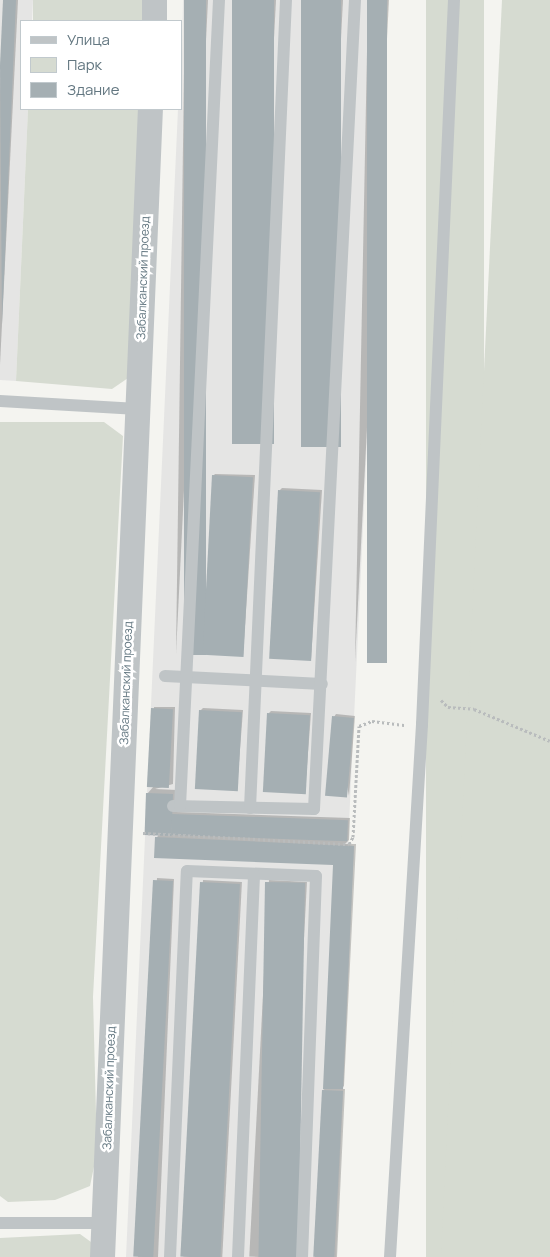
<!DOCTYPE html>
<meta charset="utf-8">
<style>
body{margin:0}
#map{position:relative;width:550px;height:1257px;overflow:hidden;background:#f4f4f0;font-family:Manrope,sans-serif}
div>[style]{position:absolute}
.built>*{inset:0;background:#e5e5e4}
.green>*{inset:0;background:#d6dbd1;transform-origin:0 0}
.shadow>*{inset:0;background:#0003;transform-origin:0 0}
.building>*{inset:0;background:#a5afb3;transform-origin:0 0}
.path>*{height:3px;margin-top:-1.5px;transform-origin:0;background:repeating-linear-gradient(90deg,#b9bcbd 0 2.5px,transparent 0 5px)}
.service>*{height:12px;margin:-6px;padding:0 6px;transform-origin:6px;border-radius:6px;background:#bfc4c6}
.minor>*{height:25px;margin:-12.5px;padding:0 12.5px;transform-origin:12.5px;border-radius:12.5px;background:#bfc4c6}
span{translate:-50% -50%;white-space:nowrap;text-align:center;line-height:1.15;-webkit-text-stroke:5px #fff;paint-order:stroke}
.street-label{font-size:12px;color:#637781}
.legend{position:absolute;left:20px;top:20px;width:162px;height:90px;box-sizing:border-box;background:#fff;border:1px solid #c1c9cd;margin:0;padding:6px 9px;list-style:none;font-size:15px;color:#637781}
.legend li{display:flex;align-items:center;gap:10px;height:25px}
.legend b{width:25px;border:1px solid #c1c9cd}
</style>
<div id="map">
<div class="built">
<i style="clip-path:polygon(0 0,33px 0,32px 21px,21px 21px,21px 109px,28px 109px,16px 381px,0 380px)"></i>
<i style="clip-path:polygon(183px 0,388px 0,348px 845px,354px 846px,336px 1257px,126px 1257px,178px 109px,181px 109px)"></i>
</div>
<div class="green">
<i style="left:33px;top:0;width:115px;height:21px"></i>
<i style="left:426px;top:0;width:58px;height:1258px"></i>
<i style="clip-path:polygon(502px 0,550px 0,550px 1257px,441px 1257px)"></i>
<i style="clip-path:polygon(28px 109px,143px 109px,131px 376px,112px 389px,16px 381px)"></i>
<i style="clip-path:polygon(0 422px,104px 422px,123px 436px,93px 997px,97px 1152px,90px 1186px,55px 1200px,8px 1202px,0 1196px)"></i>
<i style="clip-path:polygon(80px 1234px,91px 1242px,91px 1257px,0 1257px,0 1238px)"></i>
</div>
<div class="shadow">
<i style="clip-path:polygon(4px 0,18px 0,0 365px,0 92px)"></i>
<i style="clip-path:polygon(185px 0,208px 0,176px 654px)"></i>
<i style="clip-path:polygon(234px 0,276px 0,253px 444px)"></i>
<i style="clip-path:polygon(302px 0,343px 0,320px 447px)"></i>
<i style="clip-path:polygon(368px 0,389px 0,355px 662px)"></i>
<i style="clip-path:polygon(215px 474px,255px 475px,243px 656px,213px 476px)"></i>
<i style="clip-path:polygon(282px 488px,322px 490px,311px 660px,280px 490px)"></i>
<i style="clip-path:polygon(154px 707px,175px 707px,173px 784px,155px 789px,177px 790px,176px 812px,350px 818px,349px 840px,345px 844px,356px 844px,344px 1086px,341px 1089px,345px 1089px,337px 1257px,315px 1257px,323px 1090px,326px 1088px,334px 864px,156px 838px,159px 835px,147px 794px,154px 786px)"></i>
<i style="clip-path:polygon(203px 708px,243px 710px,237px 790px,200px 711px)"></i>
<i style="clip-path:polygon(271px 711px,311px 713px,305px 793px,269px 713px)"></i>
<i style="clip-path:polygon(336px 714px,355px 716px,349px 796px,334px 717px)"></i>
<i style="clip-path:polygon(157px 878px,174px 879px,158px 1257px,138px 1257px)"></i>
<i style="left:203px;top:880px;width:39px;height:377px;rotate:3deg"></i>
<i style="left:269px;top:880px;width:38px;height:377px;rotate:3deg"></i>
</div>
<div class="building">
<i style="clip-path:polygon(3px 0,16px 0,2px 324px,0 65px)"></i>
<i style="left:184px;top:0;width:22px;height:655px"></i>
<i style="left:232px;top:0;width:42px;height:444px"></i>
<i style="left:301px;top:0;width:40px;height:447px"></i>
<i style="left:367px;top:0;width:20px;height:663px"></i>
<i style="left:212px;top:475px;width:41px;height:180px;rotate:3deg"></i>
<i style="left:278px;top:490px;width:42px;height:169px;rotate:3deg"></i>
<i style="left:151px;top:708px;width:22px;height:79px;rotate:3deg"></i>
<i style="left:199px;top:710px;width:43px;height:79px;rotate:3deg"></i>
<i style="left:267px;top:713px;width:43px;height:79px;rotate:3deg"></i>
<i style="left:332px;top:716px;width:22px;height:80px;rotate:5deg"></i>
<i style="left:146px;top:793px;width:27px;height:42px;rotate:2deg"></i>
<i style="left:172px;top:814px;width:176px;height:21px;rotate:2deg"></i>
<i style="clip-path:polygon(155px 837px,354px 846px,343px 1089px,323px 1089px,333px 865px,154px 858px)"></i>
<i style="left:153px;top:880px;width:20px;height:377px;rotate:3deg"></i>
<i style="left:200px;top:882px;width:40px;height:375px;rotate:3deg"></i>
<i style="left:265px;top:882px;width:40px;height:375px;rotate:1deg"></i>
<i style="left:322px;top:1090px;width:21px;height:167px;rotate:3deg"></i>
</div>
<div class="path">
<i style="left:441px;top:700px;width:10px;rotate:45deg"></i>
<i style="left:448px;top:707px;width:26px;rotate:4deg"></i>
<i style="left:474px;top:709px;width:82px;rotate:22.8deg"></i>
<i style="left:143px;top:833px;width:206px;rotate:3.1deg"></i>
<i style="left:349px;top:844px;width:8px;rotate:-60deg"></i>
<i style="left:353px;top:837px;width:111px;rotate:-86.9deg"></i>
<i style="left:359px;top:726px;width:14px;rotate:-21deg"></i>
<i style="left:372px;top:721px;width:34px;rotate:7deg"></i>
</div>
<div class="service">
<i style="left:0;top:401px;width:138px;rotate:3.3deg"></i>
<i style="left:165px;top:676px;width:157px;rotate:2.9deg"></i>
<i style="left:173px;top:806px;width:141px;rotate:1.2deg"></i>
<i style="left:314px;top:809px;width:810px;rotate:-87.1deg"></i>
<i style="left:180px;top:806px;width:807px;rotate:-87.23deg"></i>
<i style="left:250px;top:808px;width:809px;rotate:-87.45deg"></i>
<i style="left:0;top:1223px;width:103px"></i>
<i style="left:170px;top:1257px;width:386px;rotate:-87.5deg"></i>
<i style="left:187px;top:871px;width:129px;rotate:2.2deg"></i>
<i style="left:316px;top:876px;width:381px;rotate:92.1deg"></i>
<i style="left:238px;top:1257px;width:383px;rotate:-87.6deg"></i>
<i style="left:390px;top:1257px;width:534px;rotate:-86.56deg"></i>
<i style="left:422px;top:724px;width:725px;rotate:-87.47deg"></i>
</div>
<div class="minor">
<i style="left:154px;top:21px;width:21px;rotate:-90deg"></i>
<i style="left:102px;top:1257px;width:1149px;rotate:-87.61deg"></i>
</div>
<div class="street-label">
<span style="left:143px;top:278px;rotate:-88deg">Забалканский проезд</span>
<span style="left:126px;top:683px;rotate:-88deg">Забалканский проезд</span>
<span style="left:109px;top:1088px;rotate:-88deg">Забалканский проезд</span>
</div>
<ul class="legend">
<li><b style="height:6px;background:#bfc4c6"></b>Улица</li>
<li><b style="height:14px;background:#d6dbd1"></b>Парк</li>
<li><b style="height:14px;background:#a5afb3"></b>Здание</li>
</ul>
</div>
